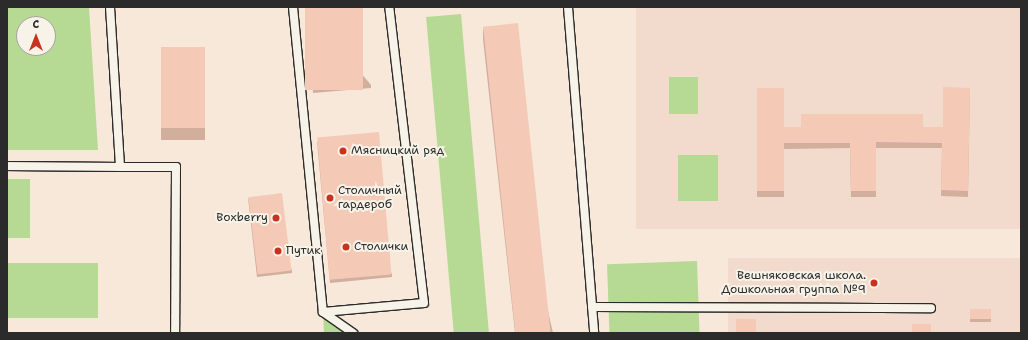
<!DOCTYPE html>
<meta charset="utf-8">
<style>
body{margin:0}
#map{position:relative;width:1028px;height:340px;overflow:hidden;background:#f7e8da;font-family:"Shantell Sans",sans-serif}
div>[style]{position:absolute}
.built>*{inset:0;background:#f2dbcc;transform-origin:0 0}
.green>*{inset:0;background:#b6d993;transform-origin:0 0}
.roads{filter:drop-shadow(1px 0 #2b2b2b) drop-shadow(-1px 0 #2b2b2b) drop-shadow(0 1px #2b2b2b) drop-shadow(0 -1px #2b2b2b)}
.service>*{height:8px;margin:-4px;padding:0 4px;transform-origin:4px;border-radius:4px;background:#f7f3e8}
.wall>*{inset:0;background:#d2ae9d;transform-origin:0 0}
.building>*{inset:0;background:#f4cab6;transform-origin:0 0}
.dots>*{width:11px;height:11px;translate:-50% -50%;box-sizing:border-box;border:2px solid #f7f3e8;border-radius:50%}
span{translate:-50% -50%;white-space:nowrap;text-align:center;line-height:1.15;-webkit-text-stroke:4px #f7f3e8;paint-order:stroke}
.poi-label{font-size:12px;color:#2b2b2b}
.left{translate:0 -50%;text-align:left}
.right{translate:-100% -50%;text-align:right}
.frame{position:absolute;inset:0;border:8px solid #2b2b2b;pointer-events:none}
.north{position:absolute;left:16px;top:16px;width:40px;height:40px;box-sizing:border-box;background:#f7f3e8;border:1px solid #a5a39c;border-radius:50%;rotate:0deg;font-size:11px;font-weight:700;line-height:16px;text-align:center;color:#2b2b2b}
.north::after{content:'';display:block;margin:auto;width:14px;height:18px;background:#c8321e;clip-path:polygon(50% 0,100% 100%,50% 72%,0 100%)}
</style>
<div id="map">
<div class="built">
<i style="left:1021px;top:7px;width:222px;height:385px;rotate:90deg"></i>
<i style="left:728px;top:258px;width:293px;height:75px"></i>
</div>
<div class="green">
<i style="clip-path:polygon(evenodd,7px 7px,89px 7px,98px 150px,7px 150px,7px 7px,24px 24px,48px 24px,48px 48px,24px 48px,24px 24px)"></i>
<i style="left:461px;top:14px;width:320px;height:35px;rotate:85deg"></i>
<i style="left:669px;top:77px;width:29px;height:37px"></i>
<i style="left:678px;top:155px;width:40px;height:46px"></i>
<i style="left:7px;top:179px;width:23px;height:59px"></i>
<i style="left:697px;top:261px;width:72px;height:90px;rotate:88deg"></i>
<i style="left:7px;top:263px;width:91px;height:55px"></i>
<i style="clip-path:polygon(323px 312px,353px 333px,324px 333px)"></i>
</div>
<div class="roads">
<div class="service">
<i style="left:110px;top:7px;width:160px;rotate:86.4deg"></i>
<i style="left:120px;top:167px;width:56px"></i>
<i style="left:176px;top:167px;width:166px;rotate:90.3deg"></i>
<i style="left:293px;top:7px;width:306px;rotate:84.4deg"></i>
<i style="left:323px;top:312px;width:37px;rotate:35deg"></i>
<i style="left:568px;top:7px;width:327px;rotate:85.4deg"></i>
<i style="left:7px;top:166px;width:113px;rotate:0.5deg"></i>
<i style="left:592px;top:307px;width:339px;rotate:0.2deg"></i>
<i style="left:323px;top:312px;width:101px;rotate:-5.1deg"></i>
<i style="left:424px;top:303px;width:298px;rotate:-96.7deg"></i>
</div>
</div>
<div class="wall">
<i style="clip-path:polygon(305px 7px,371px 85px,371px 88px,313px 93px)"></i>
<i style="clip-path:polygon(483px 27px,553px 333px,515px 333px,483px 39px)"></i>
<i style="left:161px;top:47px;width:44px;height:93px"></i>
<i style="clip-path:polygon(757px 88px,784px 127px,943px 127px,970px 88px,968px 197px,941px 196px,942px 148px,876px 148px,876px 197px,851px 197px,850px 148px,784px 149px,784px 197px,757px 197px)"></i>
<i style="clip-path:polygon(317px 141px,392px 274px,392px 277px,330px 283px)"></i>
<i style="clip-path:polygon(248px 198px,292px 270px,292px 273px,257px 277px)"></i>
<i style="left:970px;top:309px;width:21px;height:13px"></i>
</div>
<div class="building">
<i style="left:305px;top:7px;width:58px;height:83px"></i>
<i style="left:518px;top:23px;width:312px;height:35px;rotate:84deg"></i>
<i style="left:161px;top:47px;width:44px;height:81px"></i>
<i style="clip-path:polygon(943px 87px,970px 88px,968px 191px,941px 190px,942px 143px,876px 142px,876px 191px,851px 191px,850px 143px,784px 143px,784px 191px,757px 191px,757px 88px,784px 88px,784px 127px,801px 127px,801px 114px,923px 114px,923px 127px,943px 127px)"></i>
<i style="left:379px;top:132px;width:143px;height:62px;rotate:85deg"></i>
<i style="left:282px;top:193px;width:78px;height:34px;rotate:83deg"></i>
<i style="left:970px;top:309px;width:21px;height:10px"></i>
<i style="left:736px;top:319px;width:20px;height:14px"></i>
<i style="left:912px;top:324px;width:19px;height:9px"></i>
</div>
<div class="dots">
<i style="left:343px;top:151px;background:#c8321e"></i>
<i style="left:330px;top:198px;background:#c8321e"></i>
<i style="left:276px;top:218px;background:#c8321e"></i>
<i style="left:346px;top:247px;background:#c8321e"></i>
<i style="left:278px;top:251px;background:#c8321e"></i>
<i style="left:874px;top:283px;background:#c8321e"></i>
</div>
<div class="poi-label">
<span class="left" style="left:351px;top:151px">Мясницкий ряд</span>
<span class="left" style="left:338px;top:198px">Столичный<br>гардероб</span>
<span class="right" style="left:268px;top:218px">Boxberry</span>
<span class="left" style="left:354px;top:247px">Столички</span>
<span class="left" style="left:286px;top:251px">Путик</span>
<span class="right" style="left:866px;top:283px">Вешняковская школа.<br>Дошкольная группа №9</span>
</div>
<div class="frame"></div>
<div class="north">С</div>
</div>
